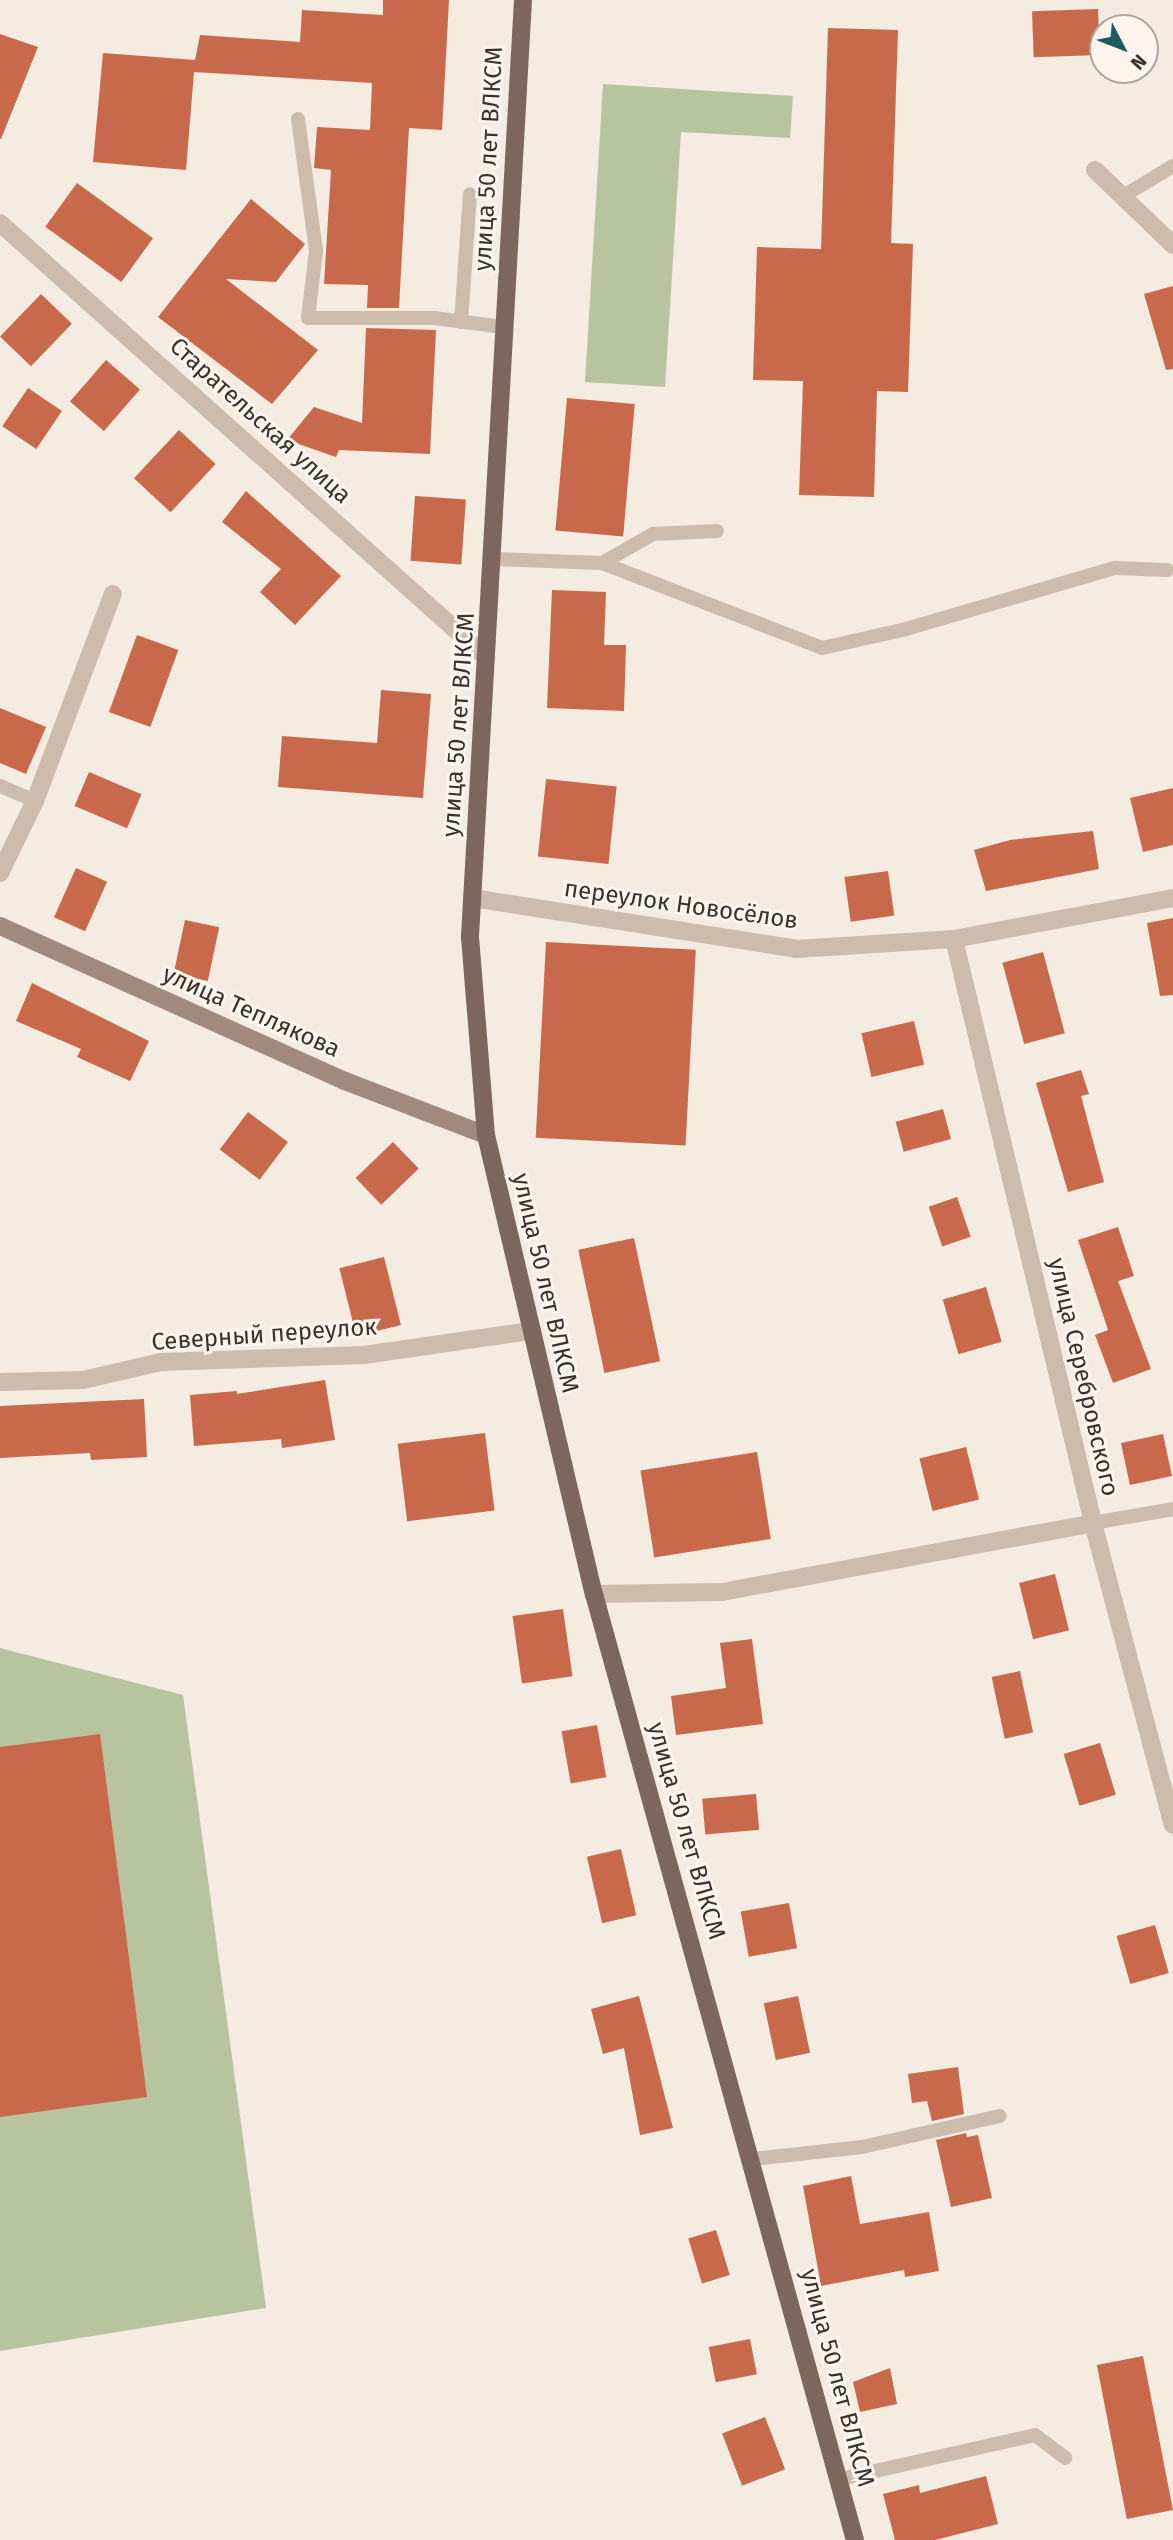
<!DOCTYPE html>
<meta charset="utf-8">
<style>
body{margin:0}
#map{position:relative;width:1173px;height:2540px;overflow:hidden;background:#f4ebe1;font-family:"Fira Sans",sans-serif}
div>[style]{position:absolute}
.green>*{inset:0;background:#b8c4a0}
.building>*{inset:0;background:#c8694b;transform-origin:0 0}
.service>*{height:14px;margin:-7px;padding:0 7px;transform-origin:7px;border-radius:7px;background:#cdbbac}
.minor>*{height:18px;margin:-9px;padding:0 9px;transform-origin:9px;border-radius:9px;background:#cdbbac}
.secondary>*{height:18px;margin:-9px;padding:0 9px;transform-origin:9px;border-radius:9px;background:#a18a7d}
.primary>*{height:18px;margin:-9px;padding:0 9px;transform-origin:9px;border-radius:9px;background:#7d675c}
span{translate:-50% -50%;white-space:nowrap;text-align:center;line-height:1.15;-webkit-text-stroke:6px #fbf5ee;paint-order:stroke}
.street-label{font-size:24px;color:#3b302b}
.north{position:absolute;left:1089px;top:14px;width:70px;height:70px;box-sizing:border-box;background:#fbf5ee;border:2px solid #aea6a0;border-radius:50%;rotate:132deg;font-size:19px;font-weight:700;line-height:28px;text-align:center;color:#3b302b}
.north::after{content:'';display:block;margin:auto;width:24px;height:32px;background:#1f5a5e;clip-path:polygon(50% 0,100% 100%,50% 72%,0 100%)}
</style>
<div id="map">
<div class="green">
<i style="clip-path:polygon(603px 84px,793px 96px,790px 138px,681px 132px,665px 387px,585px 382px)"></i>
<i style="clip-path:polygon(0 1648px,183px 1695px,266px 2308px,0 2351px)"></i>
</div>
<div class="building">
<i style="clip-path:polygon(383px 0,449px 0,442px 130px,409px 128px,399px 308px,367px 308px,368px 285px,324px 284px,331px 170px,314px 168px,317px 127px,370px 130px,372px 83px,194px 72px,186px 170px,93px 162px,103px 53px,195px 60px,200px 35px,300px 42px,302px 10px,383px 15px)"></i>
<i style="left:1098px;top:9px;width:46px;height:66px;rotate:88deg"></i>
<i style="clip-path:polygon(828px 28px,898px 30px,891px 243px,913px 244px,908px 392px,877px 391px,874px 497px,799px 495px,803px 381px,753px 380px,757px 247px,821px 249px)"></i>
<i style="clip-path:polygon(0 34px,38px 47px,1px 139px,0 139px)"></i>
<i style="left:77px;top:183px;width:94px;height:54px;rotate:36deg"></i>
<i style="clip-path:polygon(251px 199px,305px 244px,276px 282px,226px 279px,318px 350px,272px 404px,158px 317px)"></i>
<i style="clip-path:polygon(1173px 286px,1173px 369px,1166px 370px,1144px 294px)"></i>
<i style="left:41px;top:294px;width:43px;height:59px;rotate:44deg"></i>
<i style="clip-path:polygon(366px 328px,436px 330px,430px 454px,339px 450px,336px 457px,287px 440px,314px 407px,362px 423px)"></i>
<i style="left:106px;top:360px;width:45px;height:55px;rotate:41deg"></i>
<i style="left:28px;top:388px;width:41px;height:46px;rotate:34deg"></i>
<i style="left:567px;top:398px;width:68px;height:133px;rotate:5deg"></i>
<i style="left:179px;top:430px;width:50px;height:66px;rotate:43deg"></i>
<i style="clip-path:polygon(246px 491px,341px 576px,295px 625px,260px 592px,281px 569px,222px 522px)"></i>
<i style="left:415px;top:496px;width:51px;height:65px;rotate:4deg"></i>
<i style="clip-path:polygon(552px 590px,606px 592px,604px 645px,626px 645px,624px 711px,547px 708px)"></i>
<i style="left:137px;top:635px;width:44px;height:82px;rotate:20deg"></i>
<i style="clip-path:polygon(381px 690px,431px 694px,423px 798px,278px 787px,282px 736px,377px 743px)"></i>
<i style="clip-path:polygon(0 708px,46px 727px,26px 774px,0 763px)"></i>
<i style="left:89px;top:772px;width:57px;height:37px;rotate:23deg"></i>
<i style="left:546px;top:779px;width:71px;height:78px;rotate:6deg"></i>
<i style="clip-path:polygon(1173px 788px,1173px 845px,1143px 852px,1130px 798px)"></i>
<i style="clip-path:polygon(1093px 831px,1099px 869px,986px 891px,974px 850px,1010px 840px)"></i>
<i style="left:76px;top:868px;width:34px;height:54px;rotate:24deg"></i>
<i style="left:888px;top:871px;width:45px;height:44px;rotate:82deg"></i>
<i style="clip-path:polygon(1173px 918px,1173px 995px,1160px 996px,1147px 923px)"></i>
<i style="left:185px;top:920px;width:35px;height:55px;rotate:12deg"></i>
<i style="left:546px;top:942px;width:150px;height:196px;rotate:3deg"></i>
<i style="left:1043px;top:952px;width:84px;height:42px;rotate:75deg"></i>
<i style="clip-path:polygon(32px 983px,149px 1041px,130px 1081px,77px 1057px,81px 1049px,16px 1021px)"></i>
<i style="left:914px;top:1021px;width:45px;height:54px;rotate:77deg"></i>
<i style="clip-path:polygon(1081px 1070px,1089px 1094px,1081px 1096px,1104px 1182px,1068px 1192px,1036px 1083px)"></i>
<i style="left:943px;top:1109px;width:31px;height:49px;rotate:75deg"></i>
<i style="left:248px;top:1112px;width:50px;height:47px;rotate:37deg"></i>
<i style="left:393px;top:1142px;width:37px;height:52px;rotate:46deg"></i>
<i style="left:957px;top:1197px;width:42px;height:30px;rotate:71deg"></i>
<i style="clip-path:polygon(1118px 1227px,1134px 1276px,1118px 1281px,1151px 1369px,1113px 1383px,1095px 1335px,1108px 1330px,1078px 1240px)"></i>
<i style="left:634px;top:1238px;width:126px;height:57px;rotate:78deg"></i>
<i style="left:384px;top:1257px;width:70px;height:46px;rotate:76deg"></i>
<i style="left:986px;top:1287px;width:57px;height:45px;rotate:74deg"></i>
<i style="clip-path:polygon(325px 1380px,335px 1440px,282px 1448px,281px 1439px,194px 1446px,190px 1395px,237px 1391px,237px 1394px)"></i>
<i style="clip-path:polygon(144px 1399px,147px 1457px,91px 1460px,90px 1453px,0 1458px,0 1406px)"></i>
<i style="left:485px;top:1433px;width:78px;height:88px;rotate:83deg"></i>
<i style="left:1163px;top:1434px;width:43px;height:43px;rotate:78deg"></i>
<i style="left:966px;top:1447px;width:54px;height:48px;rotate:76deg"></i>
<i style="left:757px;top:1452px;width:88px;height:118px;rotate:81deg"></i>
<i style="left:1055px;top:1574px;width:58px;height:37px;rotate:76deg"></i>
<i style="left:563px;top:1609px;width:68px;height:51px;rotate:82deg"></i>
<i style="clip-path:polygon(752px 1639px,763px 1724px,676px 1735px,671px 1696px,726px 1688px,720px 1643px)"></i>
<i style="left:1020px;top:1671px;width:63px;height:29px;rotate:78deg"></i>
<i style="left:597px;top:1725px;width:53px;height:36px;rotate:80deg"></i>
<i style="clip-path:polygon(100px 1734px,147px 2097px,0 2117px,0 1747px)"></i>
<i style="left:1100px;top:1743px;width:54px;height:38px;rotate:73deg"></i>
<i style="left:756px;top:1794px;width:36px;height:54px;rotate:85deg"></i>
<i style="left:621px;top:1849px;width:68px;height:35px;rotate:77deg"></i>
<i style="left:789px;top:1903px;width:46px;height:49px;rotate:80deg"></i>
<i style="left:1155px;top:1925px;width:50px;height:40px;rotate:74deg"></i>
<i style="clip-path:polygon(639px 1996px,673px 2128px,640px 2135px,624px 2048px,603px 2054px,591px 2009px)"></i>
<i style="left:798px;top:1996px;width:58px;height:35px;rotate:78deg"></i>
<i style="clip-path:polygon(958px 2067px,964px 2114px,932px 2121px,927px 2101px,912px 2103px,908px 2074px)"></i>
<i style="clip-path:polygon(966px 2133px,967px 2137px,978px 2135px,992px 2198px,951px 2207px,936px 2140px)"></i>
<i style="clip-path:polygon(851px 2176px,860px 2224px,929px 2212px,939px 2271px,905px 2277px,904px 2270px,821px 2286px,803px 2186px)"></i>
<i style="left:716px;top:2230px;width:47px;height:29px;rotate:73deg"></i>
<i style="left:750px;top:2339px;width:36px;height:42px;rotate:79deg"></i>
<i style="left:1143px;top:2356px;width:157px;height:47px;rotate:79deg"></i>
<i style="clip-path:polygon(890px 2368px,897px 2404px,860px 2412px,853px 2382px)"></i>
<i style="left:765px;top:2417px;width:56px;height:46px;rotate:69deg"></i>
<i style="clip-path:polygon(986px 2476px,998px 2524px,935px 2540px,895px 2540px,883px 2494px,919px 2485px,920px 2493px)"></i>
</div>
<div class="service">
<i style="left:298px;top:119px;width:133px;rotate:82.2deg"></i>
<i style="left:316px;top:251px;width:67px;rotate:96.8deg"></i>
<i style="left:308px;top:318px;width:126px"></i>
<i style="left:434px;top:318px;width:70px;rotate:7.4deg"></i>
<i style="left:1125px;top:195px;width:56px;rotate:-31.1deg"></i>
<i style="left:461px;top:322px;width:128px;rotate:-86deg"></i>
<i style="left:494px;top:559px;width:108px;rotate:2.1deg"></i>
<i style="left:602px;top:563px;width:59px;rotate:-29.6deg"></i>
<i style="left:653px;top:534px;width:64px;rotate:-2.7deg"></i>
<i style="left:602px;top:563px;width:236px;rotate:21.1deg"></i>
<i style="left:822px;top:648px;width:86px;rotate:-12.7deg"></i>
<i style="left:906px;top:629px;width:218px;rotate:-16.3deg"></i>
<i style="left:1115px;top:568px;width:52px;rotate:2.2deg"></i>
<i style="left:0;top:786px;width:38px;rotate:23deg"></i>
<i style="left:1093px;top:1523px;width:81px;rotate:-9.9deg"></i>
<i style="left:753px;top:2159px;width:110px;rotate:-6.3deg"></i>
<i style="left:862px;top:2147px;width:141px;rotate:-12.7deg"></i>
<i style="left:840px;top:2479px;width:200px;rotate:-12.7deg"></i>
<i style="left:1035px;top:2435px;width:38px;rotate:37deg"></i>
</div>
<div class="minor">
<i style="left:1095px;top:170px;width:108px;rotate:43.9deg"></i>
<i style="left:0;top:223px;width:652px;rotate:41.76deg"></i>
<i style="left:0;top:873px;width:80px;rotate:-64.1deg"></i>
<i style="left:35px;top:801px;width:221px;rotate:-69.4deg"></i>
<i style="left:472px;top:898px;width:328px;rotate:8.9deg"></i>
<i style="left:796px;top:949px;width:158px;rotate:-3.6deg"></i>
<i style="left:954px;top:939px;width:223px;rotate:-10.6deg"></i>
<i style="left:954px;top:939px;width:600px;rotate:76.61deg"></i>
<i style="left:1093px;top:1523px;width:312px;rotate:75.2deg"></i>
<i style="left:0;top:1382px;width:83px;rotate:-1.4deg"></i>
<i style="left:83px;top:1380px;width:80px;rotate:-13deg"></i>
<i style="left:161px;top:1362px;width:203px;rotate:-2deg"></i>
<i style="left:364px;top:1355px;width:169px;rotate:-8.2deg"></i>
<i style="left:594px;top:1594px;width:128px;rotate:-0.9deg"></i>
<i style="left:722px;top:1592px;width:377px;rotate:-10.5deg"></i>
</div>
<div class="secondary">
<i style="left:0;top:926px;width:378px;rotate:24.2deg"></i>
<i style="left:345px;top:1081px;width:151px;rotate:21deg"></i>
</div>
<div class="primary">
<i style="left:523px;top:0;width:938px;rotate:93.24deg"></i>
<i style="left:470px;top:937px;width:199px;rotate:85.4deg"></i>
<i style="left:486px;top:1135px;width:472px;rotate:76.8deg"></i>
<i style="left:594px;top:1594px;width:981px;rotate:74.58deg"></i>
</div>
<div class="street-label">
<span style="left:489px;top:159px;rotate:-87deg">улица 50 лет ВЛКСМ</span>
<span style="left:260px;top:421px;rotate:42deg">Старательская улица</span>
<span style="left:459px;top:725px;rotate:-86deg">улица 50 лет ВЛКСМ</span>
<span style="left:681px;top:905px;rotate:8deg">переулок Новосёлов</span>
<span style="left:251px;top:1012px;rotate:24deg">улица Теплякова</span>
<span style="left:545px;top:1283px;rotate:77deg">улица 50 лет ВЛКСМ</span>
<span style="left:264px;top:1335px;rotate:-4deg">Северный переулок</span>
<span style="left:1083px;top:1377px;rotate:77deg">улица Серебровского</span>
<span style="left:686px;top:1831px;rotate:74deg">улица 50 лет ВЛКСМ</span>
<span style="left:837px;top:2378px;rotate:75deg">улица 50 лет ВЛКСМ</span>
</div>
<div class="north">N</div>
</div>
